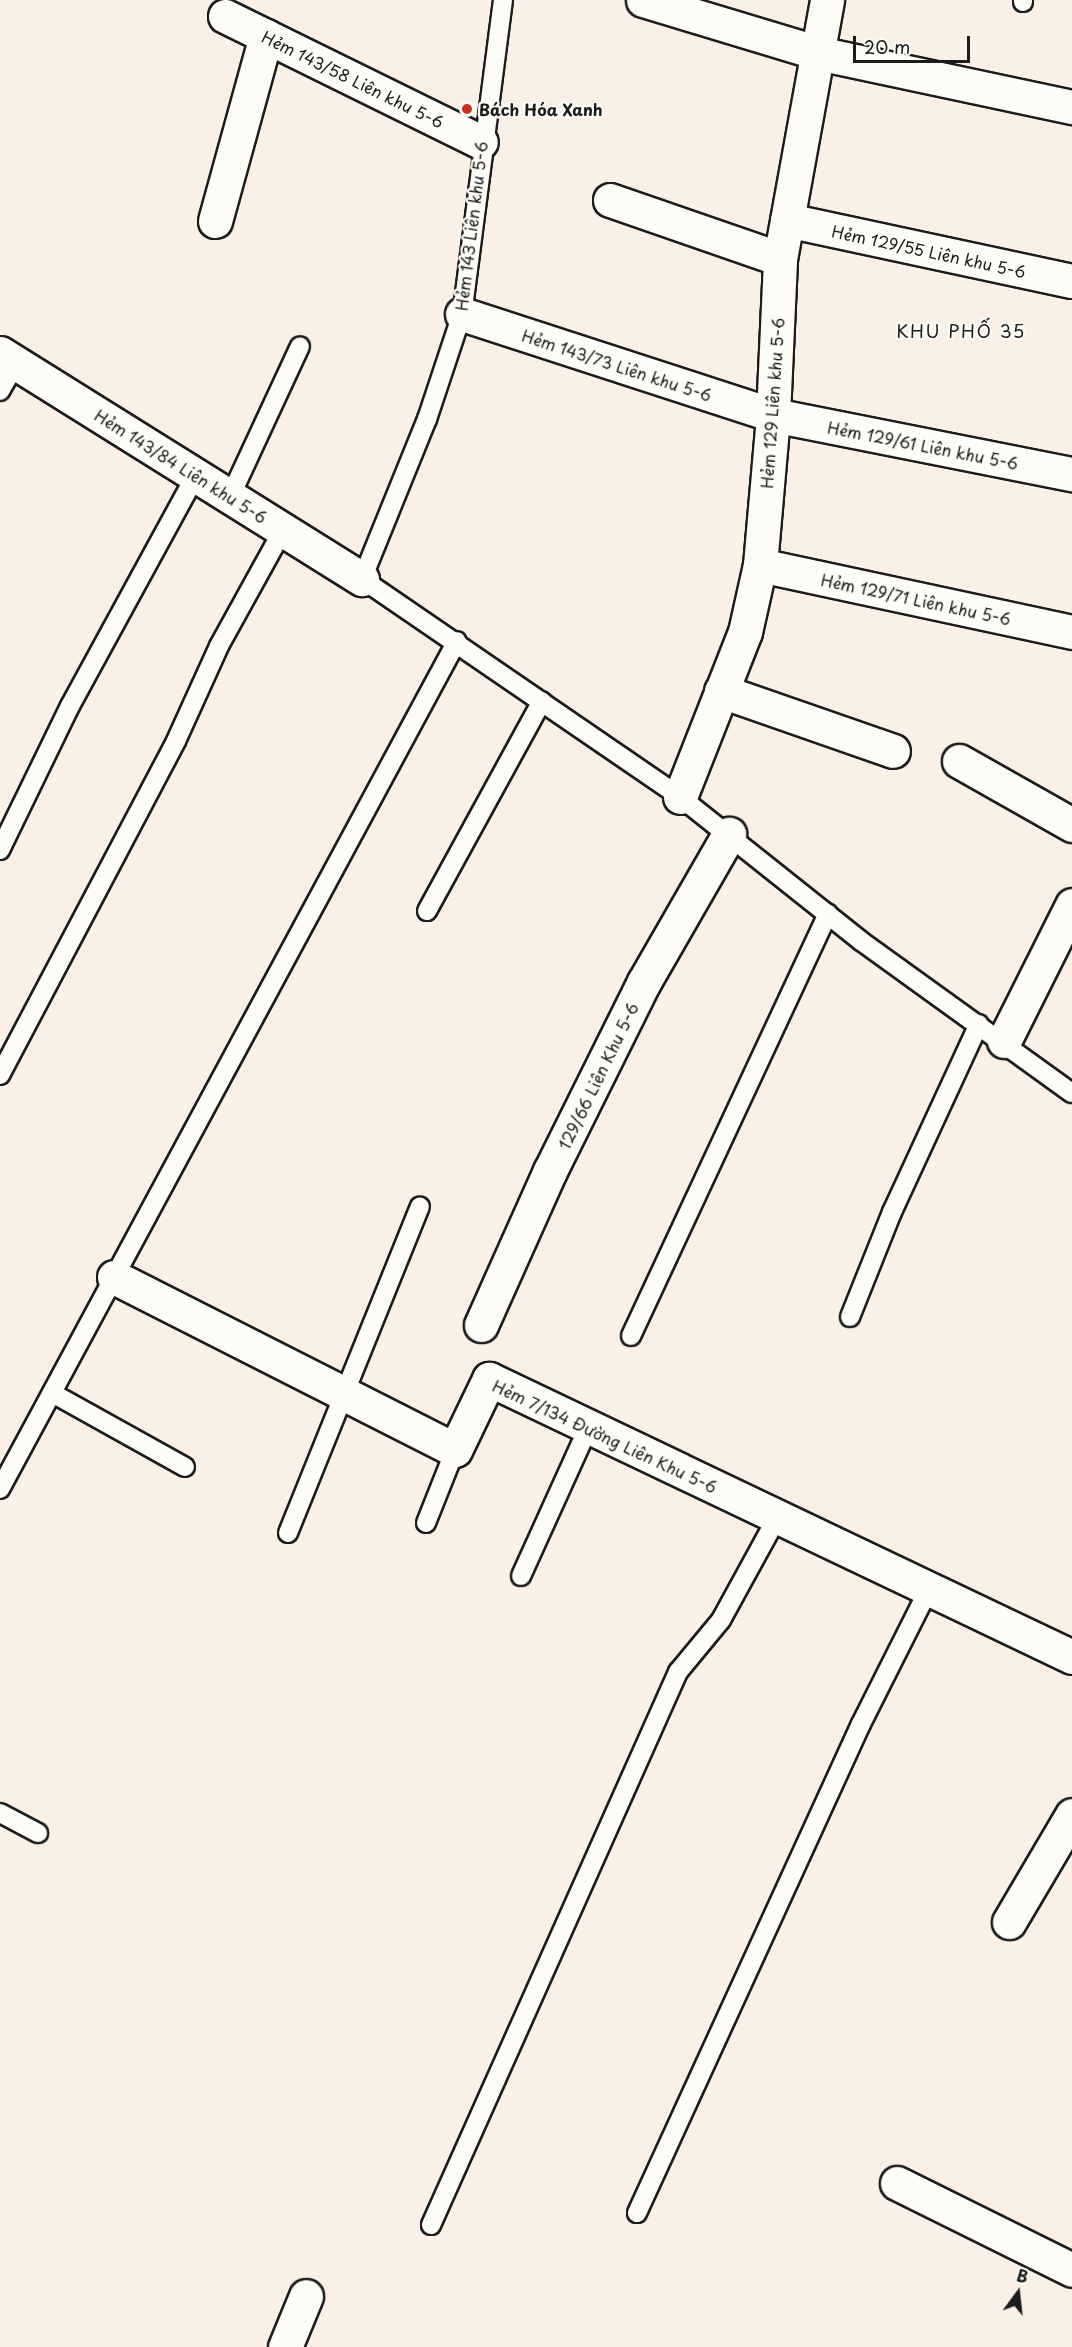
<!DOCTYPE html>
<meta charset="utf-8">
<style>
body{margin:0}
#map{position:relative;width:1072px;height:2347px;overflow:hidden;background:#faf0e5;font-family:"Playpen Sans",sans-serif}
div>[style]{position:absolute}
.roads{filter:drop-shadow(2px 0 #1c1c1c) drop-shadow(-2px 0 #1c1c1c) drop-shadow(0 2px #1c1c1c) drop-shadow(0 -2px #1c1c1c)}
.service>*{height:18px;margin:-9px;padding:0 9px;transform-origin:9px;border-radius:9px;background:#fdfcf7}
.minor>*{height:33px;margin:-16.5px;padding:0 16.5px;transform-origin:16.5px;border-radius:16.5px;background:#fdfcf7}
.dots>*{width:16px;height:16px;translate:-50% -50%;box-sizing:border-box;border:3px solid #fdfcf7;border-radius:50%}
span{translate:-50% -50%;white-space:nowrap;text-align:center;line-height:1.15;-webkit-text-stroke:4.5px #fdfcf7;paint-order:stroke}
.street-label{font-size:16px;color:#1c1c1c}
.poi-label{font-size:16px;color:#1c1c1c;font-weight:700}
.left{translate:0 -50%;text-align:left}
.neighbourhood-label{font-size:18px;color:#1c1c1c;letter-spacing:1.5px}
.north{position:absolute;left:988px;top:2263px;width:60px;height:60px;-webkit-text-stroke:4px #fdfcf7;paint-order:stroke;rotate:15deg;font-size:16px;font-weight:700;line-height:24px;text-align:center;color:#1c1c1c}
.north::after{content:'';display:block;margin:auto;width:21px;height:27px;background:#1c1c1c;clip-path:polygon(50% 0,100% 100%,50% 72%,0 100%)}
.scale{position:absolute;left:853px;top:36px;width:117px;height:27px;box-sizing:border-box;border:3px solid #1c1c1c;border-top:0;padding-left:8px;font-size:18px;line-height:21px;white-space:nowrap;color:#1c1c1c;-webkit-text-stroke:4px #fdfcf7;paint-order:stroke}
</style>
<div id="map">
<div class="roads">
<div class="service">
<i style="left:503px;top:0;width:317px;rotate:97.4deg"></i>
<i style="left:462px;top:314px;width:111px;rotate:108.4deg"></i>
<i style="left:427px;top:419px;width:173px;rotate:112.1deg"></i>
<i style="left:362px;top:579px;width:386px;rotate:34.4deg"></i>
<i style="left:680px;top:797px;width:231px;rotate:38.5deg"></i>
<i style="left:861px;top:941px;width:260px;rotate:35.8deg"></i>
<i style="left:1023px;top:2px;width:2px;rotate:-90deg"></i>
<i style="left:0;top:391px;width:32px;rotate:-60deg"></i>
<i style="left:230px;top:497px;width:166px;rotate:-65.1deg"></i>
<i style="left:0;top:850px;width:160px;rotate:-64.1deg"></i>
<i style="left:70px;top:706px;width:263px;rotate:-61.4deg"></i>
<i style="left:427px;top:911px;width:239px;rotate:-61.3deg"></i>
<i style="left:0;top:1075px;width:378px;rotate:-62.2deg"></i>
<i style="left:176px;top:741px;width:104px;rotate:-65.6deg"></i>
<i style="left:219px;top:646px;width:132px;rotate:-61.1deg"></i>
<i style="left:850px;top:1317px;width:113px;rotate:-68.2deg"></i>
<i style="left:892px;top:1212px;width:207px;rotate:-65.2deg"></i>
<i style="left:631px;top:1336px;width:466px;rotate:-65deg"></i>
<i style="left:52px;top:1393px;width:152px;rotate:29.1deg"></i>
<i style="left:0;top:1489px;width:963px;rotate:-61.68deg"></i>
<i style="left:426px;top:1523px;width:79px;rotate:-68.3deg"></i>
<i style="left:288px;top:1533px;width:352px;rotate:-68deg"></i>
<i style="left:521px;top:1576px;width:165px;rotate:-65.6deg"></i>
<i style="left:0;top:1813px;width:43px;rotate:27.8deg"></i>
<i style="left:637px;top:2213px;width:538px;rotate:-65.39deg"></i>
<i style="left:861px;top:1724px;width:151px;rotate:-63.3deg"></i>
<i style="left:431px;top:2225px;width:606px;rotate:-65.93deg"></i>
<i style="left:678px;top:1672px;width:67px;rotate:-50.4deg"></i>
<i style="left:721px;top:1620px;width:119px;rotate:-61.3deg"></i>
</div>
<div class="minor">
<i style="left:643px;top:0;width:183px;rotate:16.8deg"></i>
<i style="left:818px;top:53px;width:260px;rotate:12deg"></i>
<i style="left:225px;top:16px;width:285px;rotate:26.2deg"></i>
<i style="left:610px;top:200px;width:180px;rotate:19.1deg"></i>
<i style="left:787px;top:220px;width:291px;rotate:12.1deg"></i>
<i style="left:215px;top:221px;width:192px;rotate:-74.6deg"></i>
<i style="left:462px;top:314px;width:327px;rotate:18deg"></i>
<i style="left:773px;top:415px;width:305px;rotate:11.2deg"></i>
<i style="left:0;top:353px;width:427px;rotate:32deg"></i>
<i style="left:760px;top:565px;width:319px;rotate:12.1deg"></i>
<i style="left:721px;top:691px;width:182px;rotate:19.2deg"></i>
<i style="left:959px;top:761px;width:130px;rotate:29.5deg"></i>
<i style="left:680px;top:797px;width:177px;rotate:-68.5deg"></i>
<i style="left:745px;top:632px;width:69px;rotate:-77.4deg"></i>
<i style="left:760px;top:565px;width:151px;rotate:-85deg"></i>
<i style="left:773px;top:415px;width:156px;rotate:-87.4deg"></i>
<i style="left:780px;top:259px;width:263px;rotate:-79.7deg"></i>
<i style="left:1004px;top:1041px;width:152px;rotate:-63.4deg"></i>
<i style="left:114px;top:1277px;width:382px;rotate:26.9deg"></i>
<i style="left:455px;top:1450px;width:79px;rotate:-64.4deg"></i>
<i style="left:489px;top:1379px;width:646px;rotate:25.49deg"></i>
<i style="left:481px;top:1325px;width:169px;rotate:-65.9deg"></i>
<i style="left:550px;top:1171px;width:211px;rotate:-63.6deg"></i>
<i style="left:644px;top:982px;width:171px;rotate:-60.1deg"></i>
<i style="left:1009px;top:1922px;width:124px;rotate:-59.5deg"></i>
<i style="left:897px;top:2183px;width:195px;rotate:26.4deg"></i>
<i style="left:285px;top:2347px;width:55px;rotate:-67.6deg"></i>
</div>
</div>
<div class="dots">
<i style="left:467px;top:109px;background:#c8321e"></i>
</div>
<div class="street-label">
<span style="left:353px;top:79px;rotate:26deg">Hẻm 143/58 Liên khu 5-6</span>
<span style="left:471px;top:226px;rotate:-83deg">Hẻm 143 Liên khu 5-6</span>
<span style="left:929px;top:251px;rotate:12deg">Hẻm 129/55 Liên khu 5-6</span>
<span style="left:617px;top:365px;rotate:18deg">Hẻm 143/73 Liên khu 5-6</span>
<span style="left:772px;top:403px;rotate:-86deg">Hẻm 129 Liên khu 5-6</span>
<span style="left:923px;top:445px;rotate:11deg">Hẻm 129/61 Liên khu 5-6</span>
<span style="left:181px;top:466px;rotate:32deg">Hẻm 143/84 Liên khu 5-6</span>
<span style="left:916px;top:599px;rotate:12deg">Hẻm 129/71 Liên khu 5-6</span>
<span style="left:598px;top:1076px;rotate:-64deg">129/66 Liên Khu 5-6</span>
<span style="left:605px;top:1436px;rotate:25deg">Hẻm 7/134 Đường Liên Khu 5-6</span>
</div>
<div class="poi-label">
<span class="left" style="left:479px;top:109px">Bách Hóa Xanh</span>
</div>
<div class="neighbourhood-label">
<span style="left:961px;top:331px">KHU PHỐ 35</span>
</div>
<div class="north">B</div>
<div class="scale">20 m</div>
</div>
